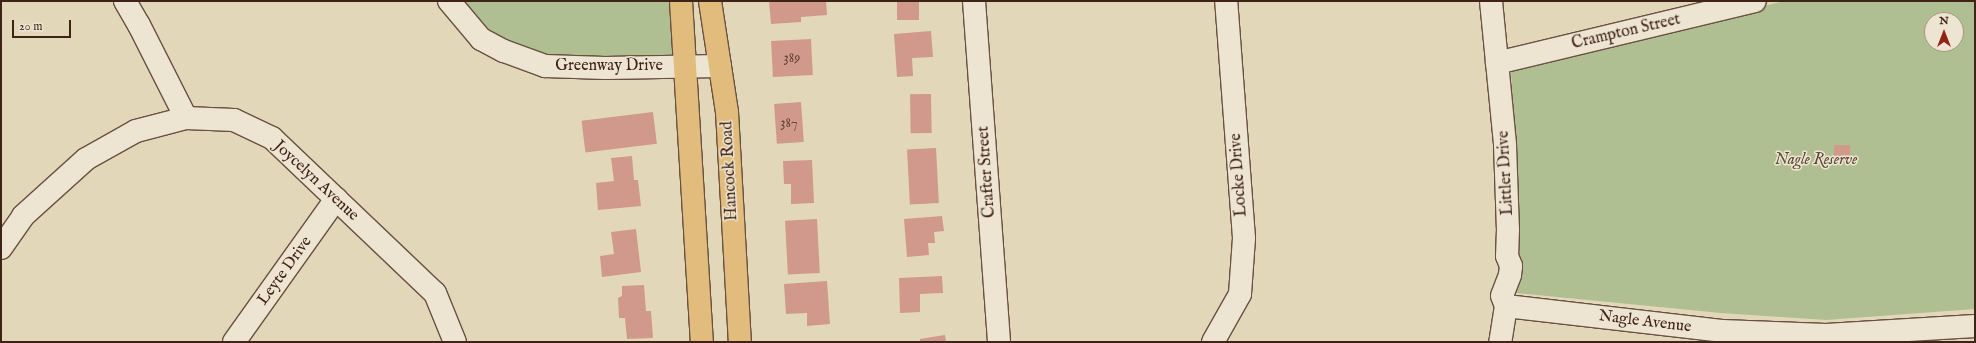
<!DOCTYPE html>
<style>
body{margin:0}
#map{position:relative;width:1976px;height:343px;overflow:hidden;background:#e3d7b9;font-family:"IM FELL English",serif}
div>[style]{position:absolute}
.green>*{inset:0;background:#b0bf91}
.building>*{inset:0;background:#d0998b;transform-origin:0 0}
.roads{filter:drop-shadow(1px 0 #695040) drop-shadow(-1px 0 #695040) drop-shadow(0 1px #695040) drop-shadow(0 -1px #695040)}
.minor>*{height:22px;margin:-11px;padding:0 11px;transform-origin:11px;border-radius:11px;background:#ede5d2}
.major>*{height:22px;margin:-11px;padding:0 11px;transform-origin:11px;border-radius:11px;background:#e2bc7c}
span{translate:-50% -50%;white-space:nowrap;text-align:center;line-height:1.15;-webkit-text-stroke:3px #ede5d2;paint-order:stroke}
.number-label{font-size:14px;color:#644034}
.number-label span{-webkit-text-stroke-width:0}
.street-label{font-size:16px;color:#402317}
.park-label{font-size:16px;color:#5c4a36;font-style:italic}
.frame{position:absolute;inset:0;border:2px solid #402317;pointer-events:none}
.north{position:absolute;left:1924px;top:12px;width:40px;height:40px;box-sizing:border-box;background:#ede5d2;border:1px solid #a89787;border-radius:50%;rotate:0deg;font-size:11px;font-weight:700;line-height:16px;text-align:center;color:#402317}
.north::after{content:'';display:block;margin:auto;width:14px;height:18px;background:#8f2418;clip-path:polygon(50% 0,100% 100%,50% 72%,0 100%)}
.scale{position:absolute;left:12px;top:20px;width:59px;height:18px;box-sizing:border-box;border:2px solid #402317;border-top:0;padding-left:5px;font-size:12px;line-height:14px;white-space:nowrap;color:#402317;-webkit-text-stroke:3px #ede5d2;paint-order:stroke}
</style>
<div id="map">
<div class="green">
<i style="clip-path:polygon(449px 1px,679px 1px,685px 67px,605px 68px,504px 51px)"></i>
<i style="clip-path:polygon(evenodd,1784px 1px,1975px 1px,1975px 309px,1826px 320px,1721px 313px,1515px 293px,1518px 232px,1511px 70px,1784px 1px,1932px 20px,1956px 20px,1956px 44px,1932px 44px,1932px 20px)"></i>
</div>
<div class="building">
<i style="clip-path:polygon(769px 1px,826px 1px,827px 15px,801px 17px,801px 22px,771px 24px)"></i>
<i style="left:897px;top:1px;width:22px;height:19px"></i>
<i style="clip-path:polygon(931px 31px,933px 57px,912px 58px,913px 76px,897px 77px,894px 34px)"></i>
<i style="left:811px;top:39px;width:36px;height:40px;rotate:87deg"></i>
<i style="left:931px;top:94px;width:39px;height:21px;rotate:89deg"></i>
<i style="left:801px;top:102px;width:40px;height:27px;rotate:86deg"></i>
<i style="left:653px;top:112px;width:32px;height:72px;rotate:83deg"></i>
<i style="left:1834px;top:145px;width:16px;height:16px"></i>
<i style="left:936px;top:148px;width:55px;height:29px;rotate:87deg"></i>
<i style="clip-path:polygon(632px 156px,634px 180px,638px 180px,641px 206px,598px 210px,596px 183px,614px 181px,611px 158px)"></i>
<i style="clip-path:polygon(812px 160px,814px 203px,791px 204px,791px 184px,784px 184px,783px 161px)"></i>
<i style="clip-path:polygon(942px 216px,944px 231px,934px 232px,935px 243px,928px 243px,929px 255px,907px 257px,904px 219px)"></i>
<i style="left:817px;top:219px;width:54px;height:32px;rotate:87deg"></i>
<i style="clip-path:polygon(636px 229px,641px 272px,602px 277px,600px 256px,614px 254px,611px 232px)"></i>
<i style="clip-path:polygon(942px 276px,943px 293px,920px 294px,920px 312px,900px 313px,899px 278px)"></i>
<i style="clip-path:polygon(827px 281px,830px 324px,807px 326px,807px 313px,786px 314px,784px 284px)"></i>
<i style="clip-path:polygon(644px 285px,646px 311px,651px 311px,653px 338px,627px 339px,625px 318px,619px 318px,618px 298px,622px 296px,622px 286px)"></i>
<i style="clip-path:polygon(945px 335px,946px 342px,920px 342px,920px 339px)"></i>
</div>
<div class="roads">
<div class="minor">
<i style="left:125px;top:1px;width:28px;rotate:60deg"></i>
<i style="left:139px;top:25px;width:104px;rotate:63.2deg"></i>
<i style="left:449px;top:1px;width:50px;rotate:49.9deg"></i>
<i style="left:481px;top:39px;width:26px;rotate:28deg"></i>
<i style="left:504px;top:51px;width:44px;rotate:20.1deg"></i>
<i style="left:545px;top:66px;width:60px;rotate:1.9deg"></i>
<i style="left:605px;top:68px;width:115px;rotate:-1deg"></i>
<i style="left:974px;top:1px;width:342px;rotate:85.8deg"></i>
<i style="left:1491px;top:1px;width:145px;rotate:84.4deg"></i>
<i style="left:1505px;top:145px;width:84px;rotate:88deg"></i>
<i style="left:1508px;top:229px;width:27px;rotate:92deg"></i>
<i style="left:1507px;top:256px;width:11px;rotate:68deg"></i>
<i style="left:1511px;top:266px;width:9px;rotate:96deg"></i>
<i style="left:1510px;top:275px;width:22px;rotate:111deg"></i>
<i style="left:1502px;top:296px;width:11px;rotate:68deg"></i>
<i style="left:1506px;top:306px;width:36px;rotate:99deg"></i>
<i style="left:1497px;top:63px;width:265px;rotate:-13.5deg"></i>
<i style="left:1px;top:248px;width:39px;rotate:-55deg"></i>
<i style="left:23px;top:216px;width:85px;rotate:-42.1deg"></i>
<i style="left:86px;top:159px;width:57px;rotate:-29.2deg"></i>
<i style="left:136px;top:131px;width:52px;rotate:-14.6deg"></i>
<i style="left:186px;top:118px;width:48px;rotate:2.4deg"></i>
<i style="left:234px;top:120px;width:42px;rotate:25.3deg"></i>
<i style="left:272px;top:138px;width:225px;rotate:43.6deg"></i>
<i style="left:435px;top:293px;width:53px;rotate:67.8deg"></i>
<i style="left:1506px;top:306px;width:217px;rotate:6.6deg"></i>
<i style="left:1722px;top:331px;width:104px;rotate:2.2deg"></i>
<i style="left:1826px;top:335px;width:149px;rotate:-3.5deg"></i>
<i style="left:234px;top:342px;width:176px;rotate:-54.5deg"></i>
<i style="left:1213px;top:342px;width:55px;rotate:-60.6deg"></i>
<i style="left:1240px;top:294px;width:56px;rotate:-85.9deg"></i>
<i style="left:1244px;top:238px;width:238px;rotate:-94.3deg"></i>
</div>
<div class="major">
<i style="left:681px;top:1px;width:342px;rotate:86.5deg"></i>
<i style="left:710px;top:1px;width:112px;rotate:81.3deg"></i>
<i style="left:727px;top:112px;width:230px;rotate:86.8deg"></i>
</div>
</div>
<div class="number-label">
<span style="left:792px;top:58px">389</span>
<span style="left:789px;top:123px">387</span>
</div>
<div class="street-label">
<span style="left:1626px;top:32px;rotate:-13deg">Crampton Street</span>
<span style="left:609px;top:66px">Greenway Drive</span>
<span style="left:730px;top:171px;rotate:-93deg">Hancock Road</span>
<span style="left:987px;top:172px;rotate:-94deg">Crafter Street</span>
<span style="left:1506px;top:173px;rotate:-93deg">Littler Drive</span>
<span style="left:1239px;top:175px;rotate:-94deg">Locke Drive</span>
<span style="left:316px;top:181px;rotate:43deg">Joycelyn Avenue</span>
<span style="left:285px;top:271px;rotate:-54deg">Leyte Drive</span>
<span style="left:1645px;top:322px;rotate:7deg">Nagle Avenue</span>
</div>
<div class="park-label">
<span style="left:1816px;top:160px">Nagle Reserve</span>
</div>
<div class="frame"></div>
<div class="north">N</div>
<div class="scale">20 m</div>
</div>
